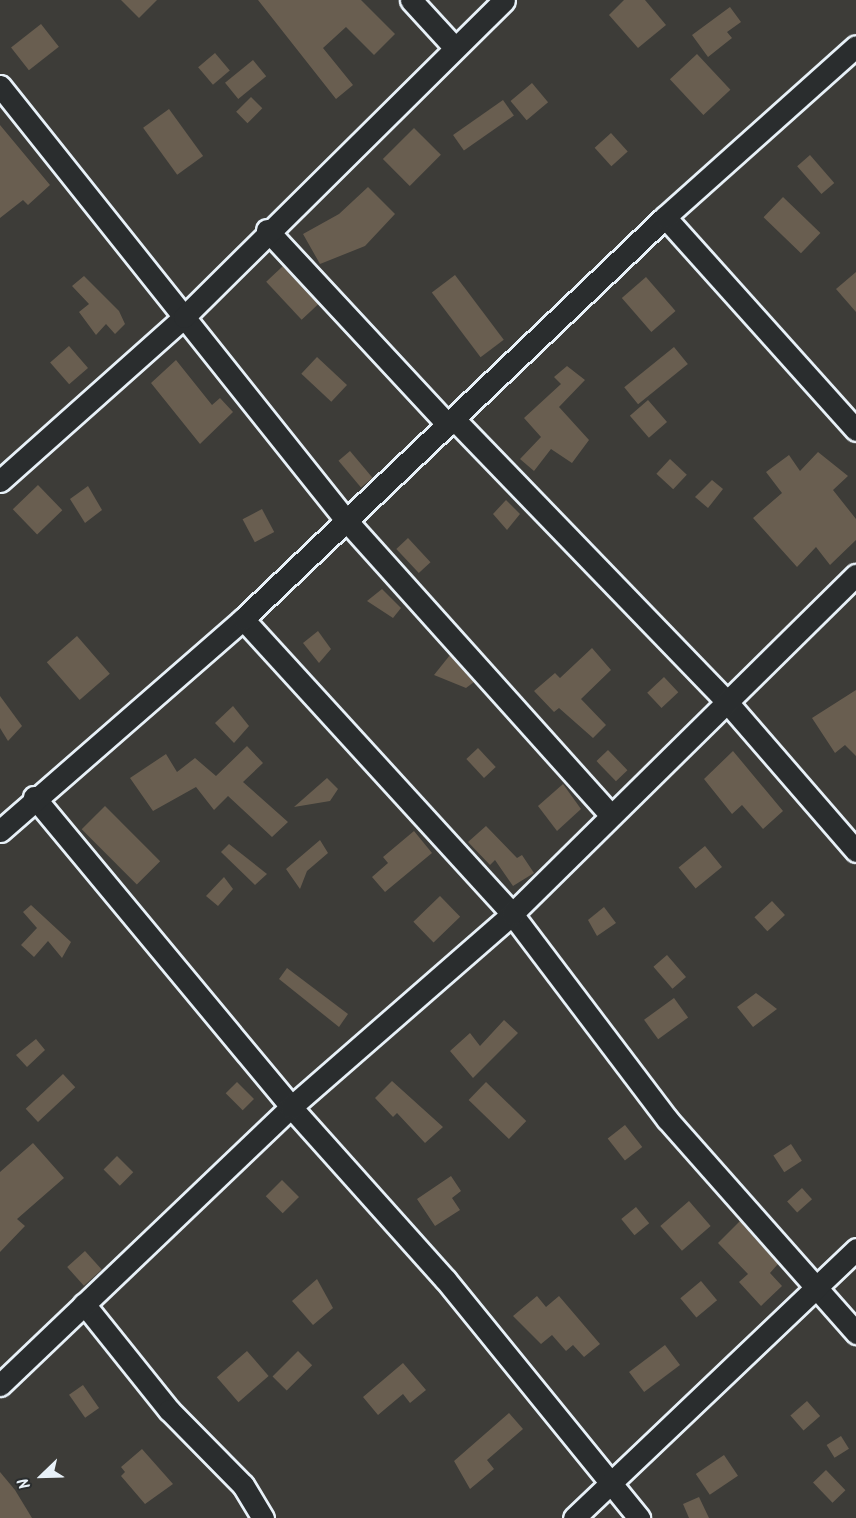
<!DOCTYPE html>
<style>
body{margin:0}
#map{position:relative;width:856px;height:1518px;overflow:hidden;background:#3d3c38;font-family:Kalam,sans-serif}
div>[style]{position:absolute}
.building>*{inset:0;background:#695e50;transform-origin:0 0}
.roads{filter:drop-shadow(2px 0 #e8f1f8) drop-shadow(-2px 0 #e8f1f8) drop-shadow(0 2px #e8f1f8) drop-shadow(0 -2px #e8f1f8)}
.street>*{height:21px;margin:-10.5px;padding:0 10.5px;transform-origin:10.5px;border-radius:10.5px;background:#2a2d2e}
span{translate:-50% -50%;white-space:nowrap;text-align:center;line-height:1.15;-webkit-text-stroke:5px #2a2d2e;paint-order:stroke}
.north{position:absolute;left:12px;top:1446px;width:60px;height:60px;-webkit-text-stroke:4px #2a2d2e;paint-order:stroke;rotate:247deg;font-size:16px;font-weight:700;line-height:24px;text-align:center;color:#e8f1f8}
.north::after{content:'';display:block;margin:auto;width:21px;height:27px;background:#e8f1f8;clip-path:polygon(50% 0,100% 100%,50% 72%,0 100%)}
</style>
<div id="map">
<div class="building">
<i style="clip-path:polygon(121px 0,157px 0,139px 18px)"></i>
<i style="clip-path:polygon(258px 0,361px 0,395px 34px,374px 55px,346px 27px,323px 48px,353px 85px,336px 99px)"></i>
<i style="clip-path:polygon(624px 0,645px 0,666px 25px,638px 48px,609px 15px)"></i>
<i style="clip-path:polygon(730px 7px,741px 22px,727px 32px,732px 38px,708px 57px,692px 35px)"></i>
<i style="left:41px;top:24px;width:29px;height:38px;rotate:52deg"></i>
<i style="left:215px;top:53px;width:23px;height:22px;rotate:50deg"></i>
<i style="left:697px;top:54px;width:49px;height:37px;rotate:47deg"></i>
<i style="left:253px;top:60px;width:21px;height:36px;rotate:51deg"></i>
<i style="left:532px;top:83px;width:25px;height:28px;rotate:50deg"></i>
<i style="left:251px;top:97px;width:16px;height:21px;rotate:45deg"></i>
<i style="left:503px;top:100px;width:19px;height:61px;rotate:55deg"></i>
<i style="left:169px;top:109px;width:58px;height:32px;rotate:54deg"></i>
<i style="clip-path:polygon(0 125px,50px 185px,28px 205px,23px 200px,0 218px)"></i>
<i style="left:414px;top:128px;width:38px;height:44px;rotate:45deg"></i>
<i style="left:611px;top:133px;width:25px;height:22px;rotate:48deg"></i>
<i style="left:810px;top:155px;width:37px;height:17px;rotate:49deg"></i>
<i style="clip-path:polygon(368px 187px,395px 214px,365px 246px,320px 264px,303px 234px,339px 214px)"></i>
<i style="left:783px;top:197px;width:52px;height:28px;rotate:44deg"></i>
<i style="left:283px;top:266px;width:52px;height:23px;rotate:47deg"></i>
<i style="clip-path:polygon(856px 272px,856px 312px,836px 289px)"></i>
<i style="left:455px;top:275px;width:81px;height:29px;rotate:53deg"></i>
<i style="clip-path:polygon(84px 276px,119px 311px,125px 324px,115px 334px,106px 324px,96px 335px,79px 312px,89px 304px,72px 286px)"></i>
<i style="left:646px;top:277px;width:45px;height:32px;rotate:49deg"></i>
<i style="left:69px;top:346px;width:29px;height:25px;rotate:49deg"></i>
<i style="left:674px;top:347px;width:22px;height:64px;rotate:51deg"></i>
<i style="left:317px;top:357px;width:41px;height:23px;rotate:43deg"></i>
<i style="clip-path:polygon(176px 360px,212px 405px,220px 398px,233px 412px,200px 444px,151px 383px)"></i>
<i style="clip-path:polygon(567px 366px,585px 380px,559px 407px,589px 440px,572px 463px,551px 449px,534px 471px,520px 459px,541px 437px,524px 418px,561px 384px,554px 377px)"></i>
<i style="left:648px;top:400px;width:29px;height:24px;rotate:49deg"></i>
<i style="left:350px;top:451px;width:35px;height:15px;rotate:50deg"></i>
<i style="clip-path:polygon(818px 452px,848px 476px,833px 490px,856px 519px,856px 540px,830px 565px,816px 547px,797px 567px,753px 518px,782px 493px,766px 472px,789px 455px,800px 471px)"></i>
<i style="left:670px;top:459px;width:23px;height:20px;rotate:43deg"></i>
<i style="clip-path:polygon(712px 480px,723px 489px,708px 508px,695px 497px)"></i>
<i style="left:38px;top:485px;width:35px;height:35px;rotate:46deg"></i>
<i style="clip-path:polygon(88px 486px,102px 510px,85px 523px,70px 499px)"></i>
<i style="clip-path:polygon(506px 500px,520px 514px,507px 530px,493px 514px)"></i>
<i style="left:262px;top:509px;width:26px;height:22px;rotate:62deg"></i>
<i style="left:408px;top:538px;width:33px;height:16px;rotate:47deg"></i>
<i style="clip-path:polygon(382px 589px,401px 608px,393px 618px,367px 601px)"></i>
<i style="clip-path:polygon(318px 631px,331px 649px,319px 663px,303px 643px)"></i>
<i style="left:77px;top:636px;width:50px;height:40px;rotate:49deg"></i>
<i style="clip-path:polygon(592px 648px,611px 670px,581px 699px,606px 725px,593px 738px,559px 708px,554px 712px,534px 691px,555px 673px,560px 678px)"></i>
<i style="clip-path:polygon(450px 655px,474px 682px,466px 688px,434px 675px)"></i>
<i style="left:664px;top:677px;width:21px;height:23px;rotate:47deg"></i>
<i style="clip-path:polygon(856px 690px,856px 756px,845px 745px,835px 753px,812px 718px)"></i>
<i style="clip-path:polygon(0 696px,22px 726px,8px 741px,0 728px)"></i>
<i style="clip-path:polygon(233px 706px,249px 726px,234px 743px,215px 723px)"></i>
<i style="clip-path:polygon(247px 746px,263px 763px,243px 782px,288px 822px,272px 837px,228px 796px,214px 810px,196px 787px,153px 811px,130px 778px,166px 754px,177px 772px,195px 758px,216px 776px)"></i>
<i style="left:478px;top:748px;width:26px;height:16px;rotate:47deg"></i>
<i style="left:608px;top:750px;width:28px;height:16px;rotate:46deg"></i>
<i style="clip-path:polygon(733px 751px,783px 811px,763px 829px,742px 805px,732px 814px,704px 779px)"></i>
<i style="clip-path:polygon(327px 778px,338px 789px,330px 801px,294px 807px)"></i>
<i style="clip-path:polygon(563px 784px,581px 809px,557px 831px,538px 806px)"></i>
<i style="left:105px;top:806px;width:78px;height:33px;rotate:45deg"></i>
<i style="clip-path:polygon(486px 826px,517px 858px,522px 855px,534px 873px,513px 886px,495px 860px,490px 865px,468px 842px)"></i>
<i style="clip-path:polygon(414px 831px,432px 853px,385px 892px,372px 877px,388px 863px,383px 857px)"></i>
<i style="clip-path:polygon(320px 840px,328px 853px,307px 871px,300px 889px,286px 869px)"></i>
<i style="clip-path:polygon(229px 844px,267px 874px,255px 885px,221px 852px)"></i>
<i style="left:705px;top:846px;width:27px;height:34px;rotate:51deg"></i>
<i style="clip-path:polygon(224px 877px,233px 889px,218px 906px,206px 896px)"></i>
<i style="left:440px;top:896px;width:29px;height:37px;rotate:46deg"></i>
<i style="left:772px;top:901px;width:19px;height:24px;rotate:47deg"></i>
<i style="clip-path:polygon(31px 905px,71px 942px,62px 958px,48px 941px,34px 957px,21px 945px,37px 928px,23px 912px)"></i>
<i style="clip-path:polygon(604px 907px,616px 923px,597px 936px,588px 920px)"></i>
<i style="left:667px;top:955px;width:29px;height:18px;rotate:49deg"></i>
<i style="clip-path:polygon(287px 968px,348px 1014px,339px 1027px,279px 979px)"></i>
<i style="clip-path:polygon(756px 993px,777px 1009px,753px 1027px,737px 1007px)"></i>
<i style="left:674px;top:998px;width:24px;height:37px;rotate:54deg"></i>
<i style="clip-path:polygon(504px 1020px,518px 1033px,473px 1078px,450px 1051px,470px 1033px,480px 1046px)"></i>
<i style="clip-path:polygon(36px 1039px,45px 1050px,27px 1067px,16px 1055px)"></i>
<i style="left:63px;top:1074px;width:18px;height:51px;rotate:47deg"></i>
<i style="clip-path:polygon(392px 1081px,443px 1127px,425px 1143px,397px 1113px,393px 1117px,375px 1098px)"></i>
<i style="left:237px;top:1082px;width:24px;height:16px;rotate:45deg"></i>
<i style="left:486px;top:1082px;width:56px;height:25px;rotate:44deg"></i>
<i style="left:625px;top:1125px;width:28px;height:22px;rotate:52deg"></i>
<i style="clip-path:polygon(33px 1143px,64px 1178px,17px 1219px,25px 1226px,0 1252px,0 1172px)"></i>
<i style="left:791px;top:1144px;width:20px;height:21px;rotate:57deg"></i>
<i style="left:117px;top:1156px;width:23px;height:19px;rotate:45deg"></i>
<i style="clip-path:polygon(451px 1176px,461px 1191px,452px 1198px,460px 1210px,435px 1226px,417px 1199px)"></i>
<i style="left:282px;top:1180px;width:24px;height:23px;rotate:45deg"></i>
<i style="left:802px;top:1188px;width:15px;height:20px;rotate:48deg"></i>
<i style="left:689px;top:1201px;width:33px;height:38px;rotate:49deg"></i>
<i style="left:636px;top:1207px;width:21px;height:19px;rotate:51deg"></i>
<i style="clip-path:polygon(740px 1221px,778px 1264px,770px 1273px,782px 1286px,761px 1306px,739px 1282px,748px 1274px,718px 1243px)"></i>
<i style="left:85px;top:1251px;width:25px;height:24px;rotate:48deg"></i>
<i style="clip-path:polygon(317px 1279px,333px 1308px,313px 1325px,292px 1301px)"></i>
<i style="left:701px;top:1281px;width:25px;height:27px;rotate:50deg"></i>
<i style="clip-path:polygon(537px 1296px,546px 1307px,559px 1296px,600px 1344px,584px 1357px,573px 1345px,566px 1351px,552px 1335px,541px 1344px,513px 1316px)"></i>
<i style="left:665px;top:1345px;width:25px;height:45px;rotate:53deg"></i>
<i style="left:247px;top:1351px;width:33px;height:40px;rotate:49deg"></i>
<i style="left:298px;top:1351px;width:20px;height:36px;rotate:45deg"></i>
<i style="clip-path:polygon(403px 1363px,426px 1390px,410px 1403px,403px 1394px,378px 1415px,363px 1397px)"></i>
<i style="left:83px;top:1385px;width:28px;height:17px;rotate:55deg"></i>
<i style="left:807px;top:1401px;width:20px;height:22px;rotate:49deg"></i>
<i style="clip-path:polygon(509px 1413px,523px 1429px,487px 1460px,494px 1469px,470px 1489px,454px 1461px)"></i>
<i style="left:841px;top:1436px;width:15px;height:17px;rotate:58deg"></i>
<i style="clip-path:polygon(142px 1449px,173px 1484px,145px 1504px,121px 1476px,125px 1472px,121px 1467px)"></i>
<i style="left:724px;top:1455px;width:25px;height:34px;rotate:56deg"></i>
<i style="left:826px;top:1470px;width:28px;height:18px;rotate:46deg"></i>
<i style="clip-path:polygon(0 1472px,15px 1490px,32px 1518px,0 1518px)"></i>
<i style="clip-path:polygon(699px 1497px,709px 1518px,689px 1518px,683px 1504px)"></i>
</div>
<div class="roads">
<div class="street">
<i style="left:411px;top:0;width:64px;rotate:47.5deg"></i>
<i style="left:0;top:86px;width:554px;rotate:51.45deg"></i>
<i style="left:345px;top:519px;width:395px;rotate:48.1deg"></i>
<i style="left:665px;top:217px;width:286px;rotate:48.1deg"></i>
<i style="left:267px;top:230px;width:266px;rotate:47.1deg"></i>
<i style="left:454px;top:419px;width:393px;rotate:46deg"></i>
<i style="left:727px;top:702px;width:197px;rotate:49.1deg"></i>
<i style="left:0;top:481px;width:246px;rotate:-41.7deg"></i>
<i style="left:184px;top:317px;width:450px;rotate:-44.7deg"></i>
<i style="left:243px;top:619px;width:399px;rotate:47.6deg"></i>
<i style="left:512px;top:914px;width:257px;rotate:52.9deg"></i>
<i style="left:667px;top:1119px;width:286px;rotate:48.5deg"></i>
<i style="left:34px;top:797px;width:403px;rotate:50.3deg"></i>
<i style="left:291px;top:1107px;width:231px;rotate:48.2deg"></i>
<i style="left:445px;top:1279px;width:308px;rotate:50.9deg"></i>
<i style="left:0;top:831px;width:322px;rotate:-41.1deg"></i>
<i style="left:243px;top:619px;width:583px;rotate:-43.61deg"></i>
<i style="left:665px;top:217px;width:256px;rotate:-41.8deg"></i>
<i style="left:84px;top:1304px;width:136px;rotate:51.3deg"></i>
<i style="left:169px;top:1410px;width:105px;rotate:45.4deg"></i>
<i style="left:243px;top:1485px;width:39px;rotate:59deg"></i>
<i style="left:0;top:1385px;width:402px;rotate:-43.7deg"></i>
<i style="left:291px;top:1107px;width:293px;rotate:-41.1deg"></i>
<i style="left:512px;top:914px;width:483px;rotate:-44.6deg"></i>
<i style="left:574px;top:1518px;width:390px;rotate:-43.6deg"></i>
</div>
</div>
<div class="north">N</div>
</div>
